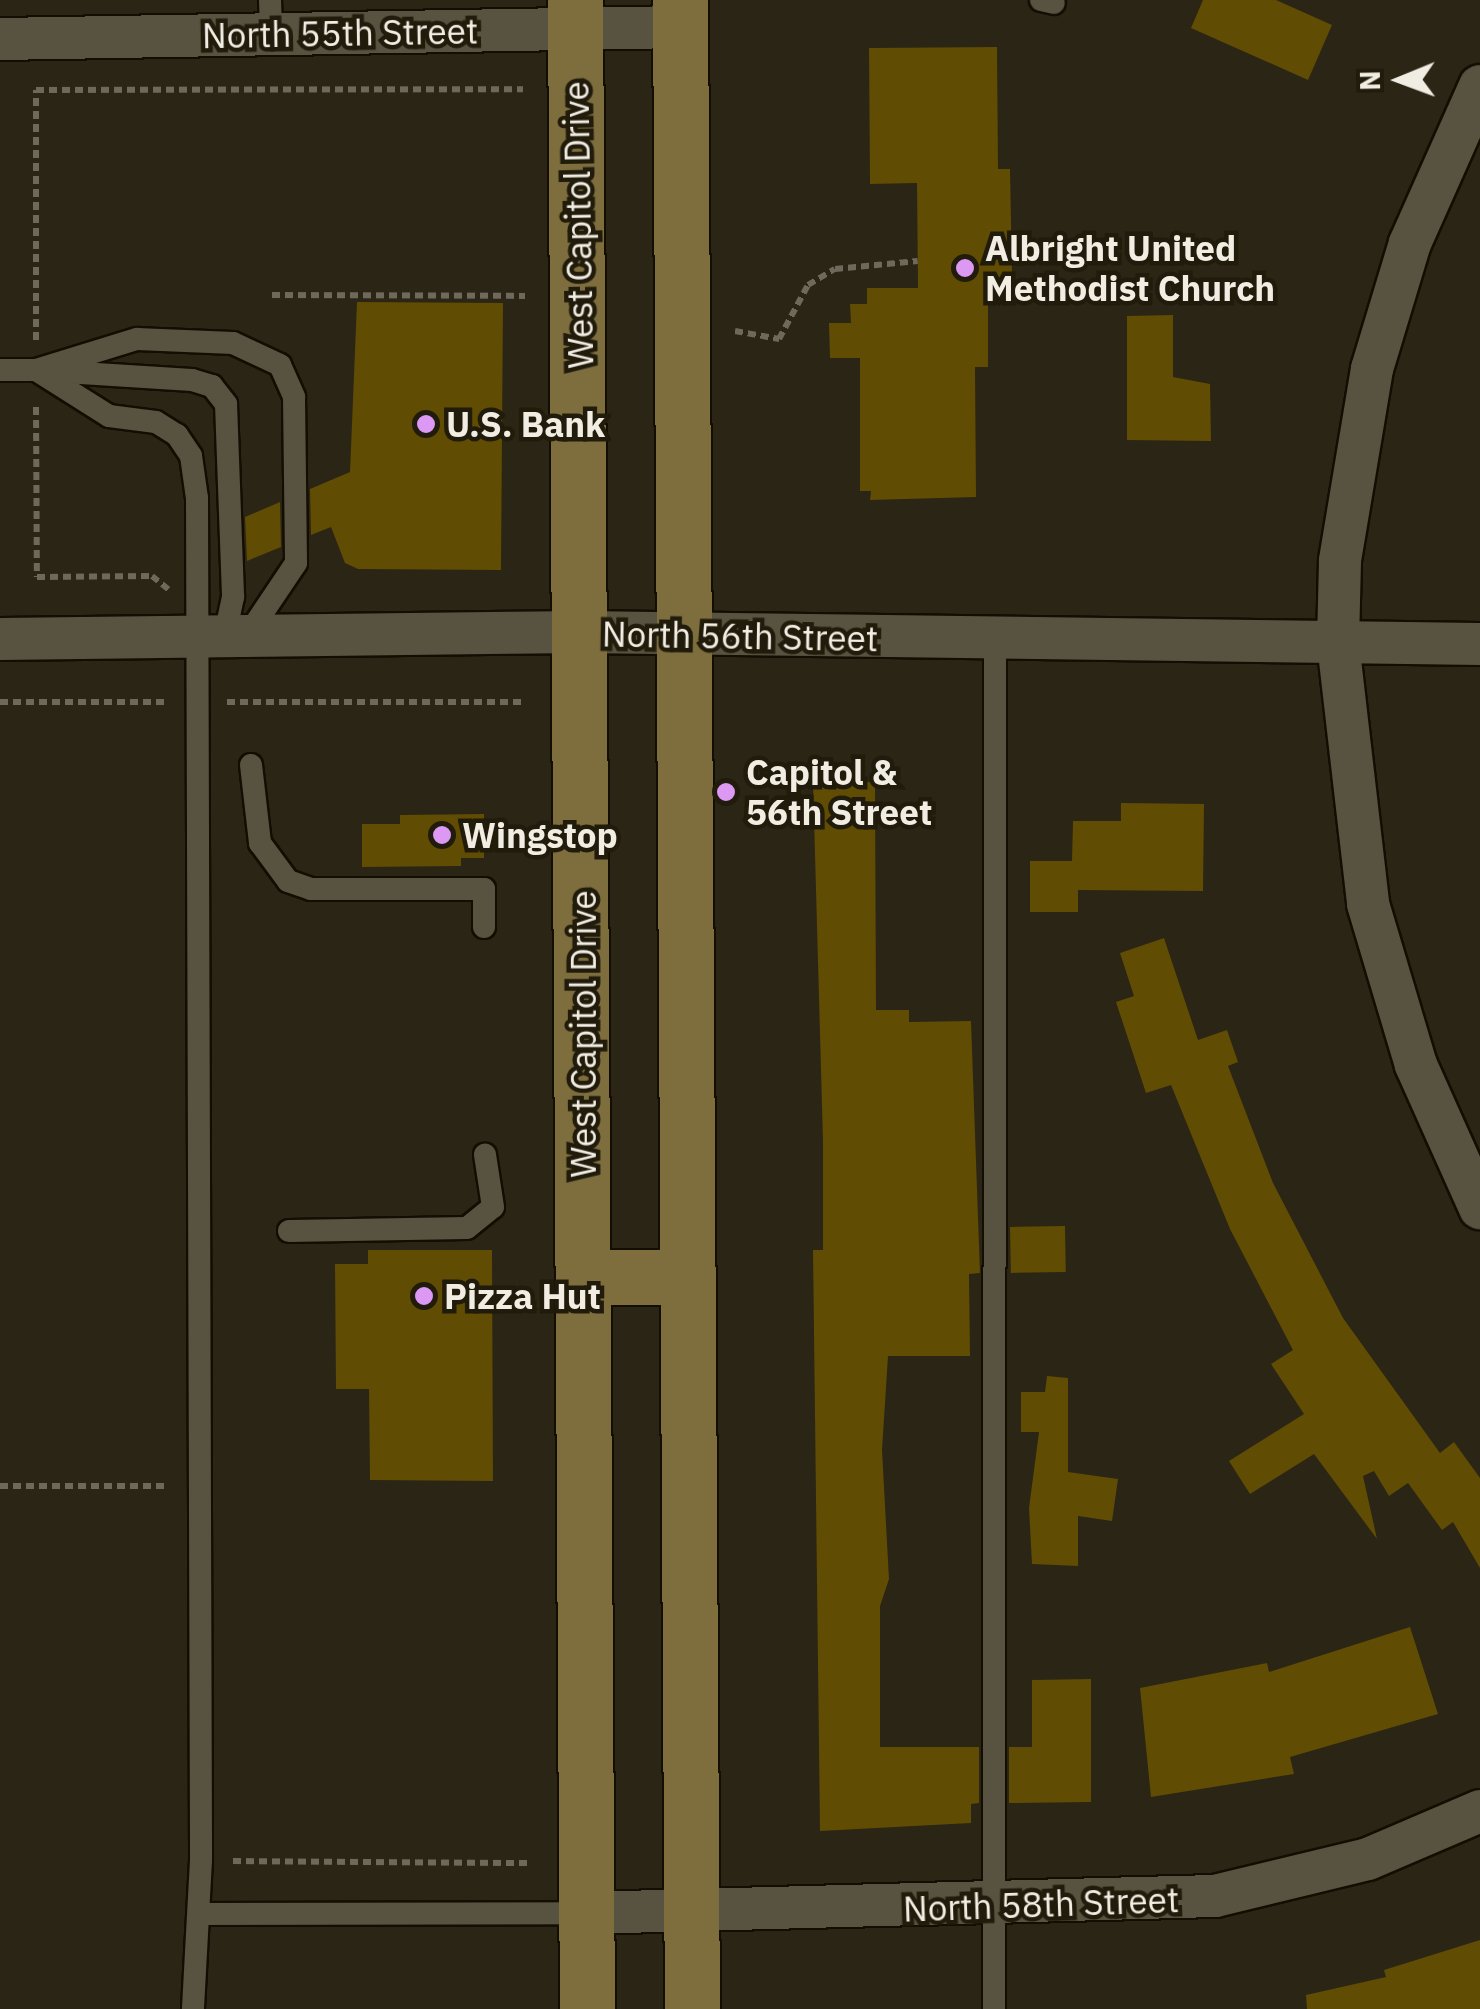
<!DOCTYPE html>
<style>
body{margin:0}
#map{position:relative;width:1480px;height:2009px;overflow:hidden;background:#2a2515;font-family:"IBM Plex Sans",sans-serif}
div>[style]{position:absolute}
.building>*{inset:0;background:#614c03;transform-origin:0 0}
.path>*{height:6px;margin-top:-3px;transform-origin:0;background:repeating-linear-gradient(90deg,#6e695b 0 8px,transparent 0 13px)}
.roads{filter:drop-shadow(2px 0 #130d02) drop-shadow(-2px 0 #130d02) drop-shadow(0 2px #130d02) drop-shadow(0 -2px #130d02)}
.service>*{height:22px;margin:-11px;padding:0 11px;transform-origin:11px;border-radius:11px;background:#585240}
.minor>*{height:42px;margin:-21px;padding:0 21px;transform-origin:21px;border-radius:21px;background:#585240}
.primary>*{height:55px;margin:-27.5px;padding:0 27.5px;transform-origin:27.5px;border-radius:27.5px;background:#7e6e3d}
.dots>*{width:28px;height:28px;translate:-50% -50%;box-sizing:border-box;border:5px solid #211b0b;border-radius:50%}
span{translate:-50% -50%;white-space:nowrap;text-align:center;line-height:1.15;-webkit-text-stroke:9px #211b0b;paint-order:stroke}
.street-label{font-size:35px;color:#f1ede3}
.poi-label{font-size:35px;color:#f1ede3;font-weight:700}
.left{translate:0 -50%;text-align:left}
.north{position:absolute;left:1350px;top:30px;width:100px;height:100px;-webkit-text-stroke:8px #211b0b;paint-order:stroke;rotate:269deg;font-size:28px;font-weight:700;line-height:40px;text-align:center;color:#f1ede3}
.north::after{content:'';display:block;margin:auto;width:35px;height:45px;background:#f1ede3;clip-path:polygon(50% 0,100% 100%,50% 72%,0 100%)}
</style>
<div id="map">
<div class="building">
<i style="clip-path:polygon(1203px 0,1276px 0,1332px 25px,1308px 80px,1191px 28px)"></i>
<i style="clip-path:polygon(997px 47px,998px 169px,1010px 169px,1012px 275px,988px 282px,988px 367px,975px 367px,976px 497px,870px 500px,871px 491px,860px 491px,860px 358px,830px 358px,829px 323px,851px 323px,850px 304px,867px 304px,867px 288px,918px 288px,917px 183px,870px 184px,869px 48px)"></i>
<i style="clip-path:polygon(357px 302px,503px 303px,501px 570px,358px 569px,345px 563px,331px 527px,311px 535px,310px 489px,350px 472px)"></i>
<i style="clip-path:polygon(1173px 315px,1173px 377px,1210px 384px,1211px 441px,1127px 440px,1127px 316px)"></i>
<i style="clip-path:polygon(280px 502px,281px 547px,247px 561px,245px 517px)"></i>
<i style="clip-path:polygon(813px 782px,875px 782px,876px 1010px,909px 1010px,909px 1022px,971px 1021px,980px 1273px,969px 1274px,970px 1356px,888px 1356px,882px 1450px,889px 1579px,880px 1606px,880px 1747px,979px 1747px,979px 1803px,971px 1804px,971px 1823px,820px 1831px,813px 1250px,823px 1250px,823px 1142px)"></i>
<i style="clip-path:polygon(1121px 803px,1204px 804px,1203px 891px,1078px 890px,1078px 912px,1030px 912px,1030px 861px,1072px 861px,1073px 821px,1121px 821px)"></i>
<i style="clip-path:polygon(484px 814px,484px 858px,461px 858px,461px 866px,362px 867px,362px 824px,400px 824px,400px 815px)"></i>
<i style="clip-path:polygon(1164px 938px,1198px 1040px,1227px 1030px,1238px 1062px,1228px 1066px,1273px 1183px,1343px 1318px,1440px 1453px,1454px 1442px,1480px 1478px,1480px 1568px,1453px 1522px,1442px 1530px,1408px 1483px,1389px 1496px,1374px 1471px,1363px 1476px,1377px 1539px,1314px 1454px,1250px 1494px,1229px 1461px,1304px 1414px,1271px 1364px,1293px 1350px,1230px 1229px,1171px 1085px,1146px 1093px,1116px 1002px,1134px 996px,1120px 953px)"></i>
<i style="left:1065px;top:1226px;width:46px;height:55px;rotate:89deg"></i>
<i style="clip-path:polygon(368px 1250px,492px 1250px,493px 1481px,370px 1480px,369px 1389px,336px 1389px,335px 1264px,368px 1264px)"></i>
<i style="clip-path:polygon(1047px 1376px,1068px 1378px,1068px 1472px,1118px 1479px,1112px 1521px,1078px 1516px,1078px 1566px,1032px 1564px,1029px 1508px,1039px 1432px,1021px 1432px,1021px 1392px,1045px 1392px)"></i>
<i style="clip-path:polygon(1410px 1627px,1438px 1714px,1290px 1757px,1294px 1774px,1151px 1797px,1140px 1688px,1267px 1663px,1269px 1672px)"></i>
<i style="clip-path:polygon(1091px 1679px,1091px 1802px,1009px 1803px,1009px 1747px,1032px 1747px,1032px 1680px)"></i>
<i style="clip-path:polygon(1480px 1940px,1480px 2009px,1307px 2009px,1306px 1995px,1386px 1977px,1384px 1970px)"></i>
</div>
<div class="path">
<i style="left:272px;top:295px;width:253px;rotate:0.2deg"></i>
<i style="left:735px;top:331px;width:45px;rotate:10.3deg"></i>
<i style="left:779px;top:339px;width:61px;rotate:-61.8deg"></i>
<i style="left:808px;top:285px;width:31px;rotate:-31deg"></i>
<i style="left:835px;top:269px;width:83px;rotate:-5.5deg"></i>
<i style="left:36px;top:340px;width:250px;rotate:-90deg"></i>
<i style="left:36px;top:90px;width:487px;rotate:-0.1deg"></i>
<i style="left:36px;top:407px;width:170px;rotate:89.7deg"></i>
<i style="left:37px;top:577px;width:115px;rotate:-0.5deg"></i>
<i style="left:152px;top:576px;width:21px;rotate:39deg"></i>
<i style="left:0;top:702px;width:169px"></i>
<i style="left:227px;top:702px;width:299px"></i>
<i style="left:0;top:1486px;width:169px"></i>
<i style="left:233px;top:1861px;width:298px;rotate:0.4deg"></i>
</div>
<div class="roads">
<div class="service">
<i style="left:270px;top:0;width:34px;rotate:88deg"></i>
<i style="left:1041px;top:0;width:13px;rotate:13deg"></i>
<i style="left:0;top:370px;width:36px"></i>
<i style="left:36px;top:370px;width:106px;rotate:-17.1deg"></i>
<i style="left:137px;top:339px;width:96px;rotate:2.4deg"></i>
<i style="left:233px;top:343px;width:52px;rotate:25.1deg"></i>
<i style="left:280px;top:365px;width:35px;rotate:66deg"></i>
<i style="left:294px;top:397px;width:166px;rotate:89.3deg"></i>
<i style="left:296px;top:563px;width:88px;rotate:123.9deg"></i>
<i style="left:36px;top:370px;width:86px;rotate:32.2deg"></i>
<i style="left:109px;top:416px;width:47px;rotate:7.3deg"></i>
<i style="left:156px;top:422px;width:25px;rotate:32deg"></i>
<i style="left:177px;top:435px;width:25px;rotate:56deg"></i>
<i style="left:191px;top:456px;width:42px;rotate:81.9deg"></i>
<i style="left:197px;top:498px;width:1362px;rotate:89.83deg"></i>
<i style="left:201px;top:1860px;width:149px;rotate:93.1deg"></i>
<i style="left:49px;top:371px;width:143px;rotate:3.6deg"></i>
<i style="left:192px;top:380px;width:21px;rotate:17deg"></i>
<i style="left:212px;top:386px;width:23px;rotate:52deg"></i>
<i style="left:226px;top:404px;width:193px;rotate:87.9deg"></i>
<i style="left:233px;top:597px;width:40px;rotate:102deg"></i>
<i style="left:251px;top:765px;width:79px;rotate:83.4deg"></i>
<i style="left:260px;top:843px;width:47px;rotate:53.6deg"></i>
<i style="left:288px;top:881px;width:24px;rotate:19deg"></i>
<i style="left:311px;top:889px;width:173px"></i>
<i style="left:484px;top:889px;width:38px;rotate:90deg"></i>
<i style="left:289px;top:1231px;width:178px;rotate:-1deg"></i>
<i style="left:467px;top:1228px;width:33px;rotate:-39deg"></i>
<i style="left:493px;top:1207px;width:53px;rotate:-98.7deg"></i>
<i style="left:200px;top:1914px;width:386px;rotate:-0.1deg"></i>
<i style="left:994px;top:2009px;width:1369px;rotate:-89.96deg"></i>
</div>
<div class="minor">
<i style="left:0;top:39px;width:679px;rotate:-1.01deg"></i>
<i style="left:1480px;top:86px;width:172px;rotate:114deg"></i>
<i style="left:1410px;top:243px;width:132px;rotate:106.8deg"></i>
<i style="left:1372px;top:369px;width:195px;rotate:99.5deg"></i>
<i style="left:1340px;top:561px;width:82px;rotate:91.4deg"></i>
<i style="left:1338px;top:643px;width:263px;rotate:83.4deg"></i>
<i style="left:1368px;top:904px;width:168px;rotate:73.4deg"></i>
<i style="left:1416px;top:1065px;width:157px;rotate:65.9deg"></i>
<i style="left:0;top:639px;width:582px;rotate:-0.69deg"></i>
<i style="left:582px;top:632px;width:898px;rotate:0.77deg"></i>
<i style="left:586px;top:1913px;width:629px;rotate:-1.55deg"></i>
<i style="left:1215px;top:1896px;width:157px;rotate:-13.6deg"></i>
<i style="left:1368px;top:1859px;width:122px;rotate:-23.2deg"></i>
</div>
<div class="primary">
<i style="left:575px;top:0;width:2009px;rotate:89.66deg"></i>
<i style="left:680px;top:0;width:2009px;rotate:89.66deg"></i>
<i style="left:584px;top:1277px;width:104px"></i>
</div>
</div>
<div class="dots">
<i style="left:965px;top:268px;background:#dc99f4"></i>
<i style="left:426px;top:424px;background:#dc99f4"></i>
<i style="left:726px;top:792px;background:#dc99f4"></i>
<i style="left:442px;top:835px;background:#dc99f4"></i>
<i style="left:424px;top:1296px;background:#dc99f4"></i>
</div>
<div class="street-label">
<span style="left:340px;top:33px;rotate:-1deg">North 55th Street</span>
<span style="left:578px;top:225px;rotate:-91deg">West Capitol Drive</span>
<span style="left:740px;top:636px;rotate:1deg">North 56th Street</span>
<span style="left:583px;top:1034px;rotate:-90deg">West Capitol Drive</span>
<span style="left:1041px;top:1904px;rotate:-2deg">North 58th Street</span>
</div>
<div class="poi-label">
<span class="left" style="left:985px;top:268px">Albright United<br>Methodist Church</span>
<span class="left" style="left:446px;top:424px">U.S. Bank</span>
<span class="left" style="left:746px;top:792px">Capitol &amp;<br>56th Street</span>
<span class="left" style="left:462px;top:835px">Wingstop</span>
<span class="left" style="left:444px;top:1296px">Pizza Hut</span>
</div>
<div class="north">N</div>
</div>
